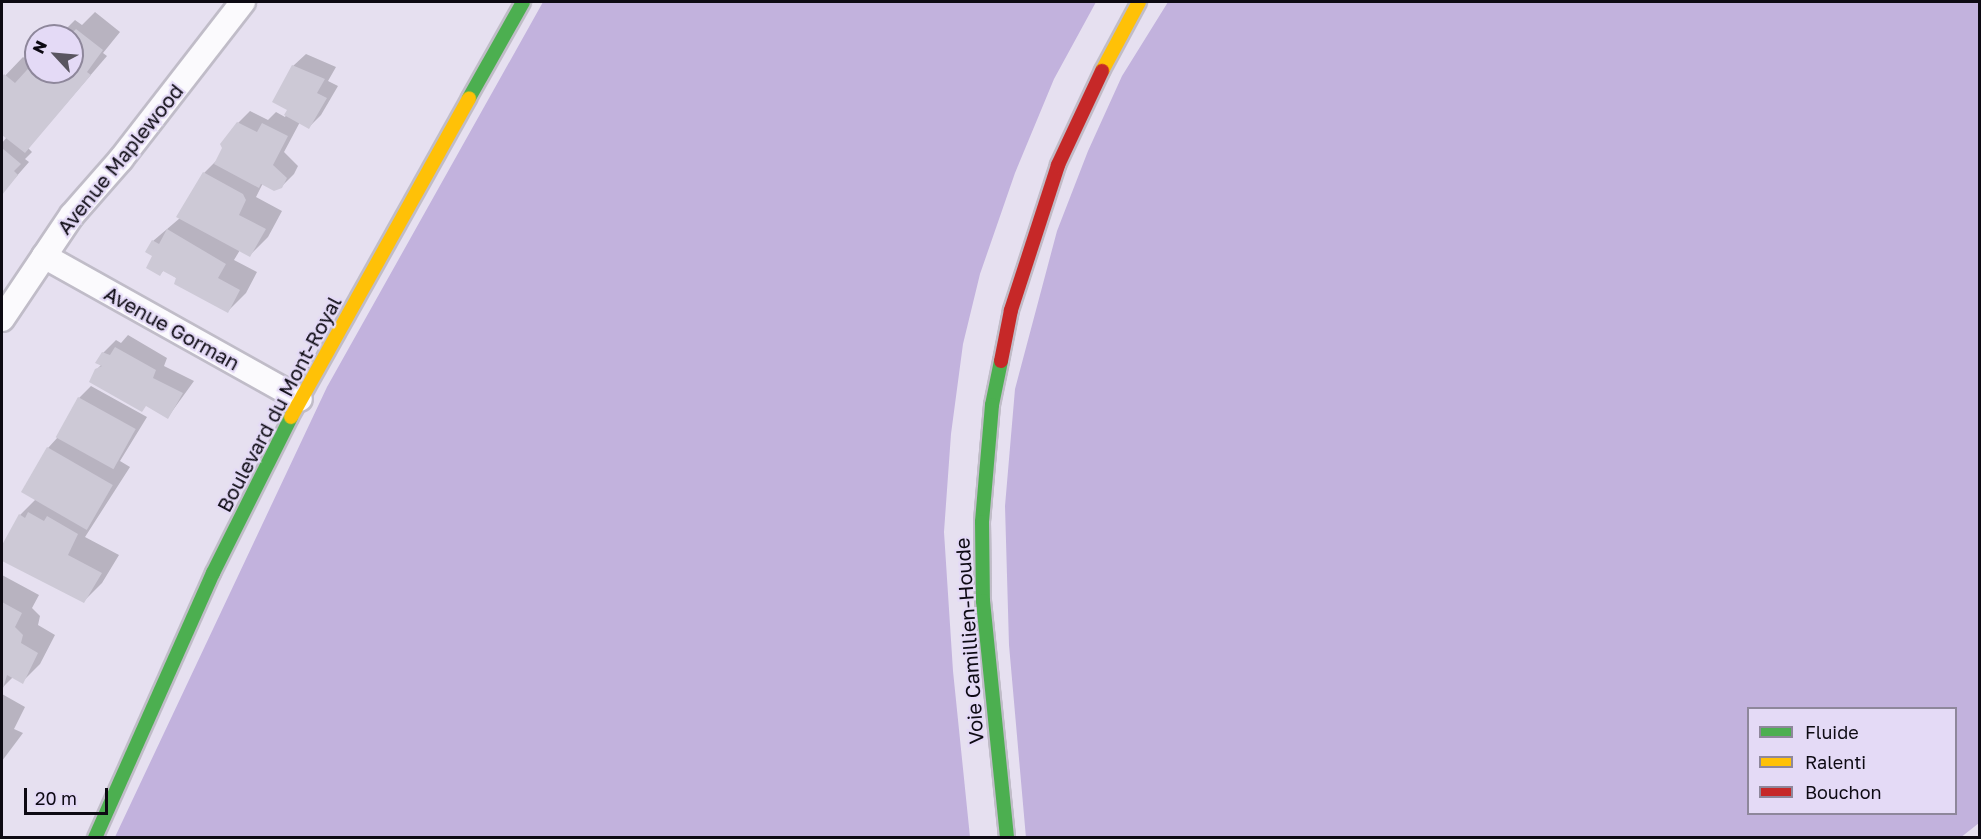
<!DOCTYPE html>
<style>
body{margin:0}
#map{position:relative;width:1981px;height:839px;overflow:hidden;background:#e6e0f0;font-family:"Golos Text",sans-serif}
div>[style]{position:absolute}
.forest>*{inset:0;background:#c2b2dd}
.shadow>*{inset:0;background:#0003}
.building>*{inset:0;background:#cdc9d6;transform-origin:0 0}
.roads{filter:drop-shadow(2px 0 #c0bcc8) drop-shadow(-2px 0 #c0bcc8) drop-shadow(0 2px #c0bcc8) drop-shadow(0 -2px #c0bcc8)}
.street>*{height:24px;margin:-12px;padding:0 12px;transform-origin:12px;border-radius:12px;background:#fbfafd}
.fast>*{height:14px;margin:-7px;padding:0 7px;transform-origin:7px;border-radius:7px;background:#4caf50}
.slow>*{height:14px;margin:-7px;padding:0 7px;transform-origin:7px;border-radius:7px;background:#ffc107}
.jam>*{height:14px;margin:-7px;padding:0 7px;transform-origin:7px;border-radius:7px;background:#c62828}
span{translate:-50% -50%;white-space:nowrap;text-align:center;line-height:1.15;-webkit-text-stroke:4.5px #e4daf6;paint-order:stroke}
.street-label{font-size:20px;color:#0d0a13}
.frame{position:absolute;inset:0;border:3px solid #0d0a13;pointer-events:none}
.legend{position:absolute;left:1747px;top:707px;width:210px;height:108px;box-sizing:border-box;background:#e4daf6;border:2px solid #8e879b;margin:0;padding:8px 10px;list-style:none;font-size:18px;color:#0d0a13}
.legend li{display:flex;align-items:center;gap:12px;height:30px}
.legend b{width:30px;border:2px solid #8e879b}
.north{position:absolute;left:24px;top:24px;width:60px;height:60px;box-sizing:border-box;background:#e4daf6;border:2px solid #8e879b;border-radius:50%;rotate:296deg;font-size:16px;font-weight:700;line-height:24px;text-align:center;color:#0d0a13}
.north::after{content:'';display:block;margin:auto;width:21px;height:27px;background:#595560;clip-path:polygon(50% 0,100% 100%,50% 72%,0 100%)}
.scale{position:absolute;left:24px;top:788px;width:84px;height:27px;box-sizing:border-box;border:3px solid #0d0a13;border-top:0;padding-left:8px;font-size:18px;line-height:21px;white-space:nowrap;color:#0d0a13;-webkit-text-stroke:4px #e4daf6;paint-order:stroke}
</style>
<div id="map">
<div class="forest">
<i style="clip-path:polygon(543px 2px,1096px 2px,1054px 79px,1015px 173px,980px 274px,963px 344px,951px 434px,944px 532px,953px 671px,970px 837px,115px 837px,327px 387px)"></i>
<i style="clip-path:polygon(evenodd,1168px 2px,1979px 2px,1979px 823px,1960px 838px,1026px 838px,1009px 645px,1005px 506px,1015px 389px,1057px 231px,1088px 151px,1122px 76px,1168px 2px,1748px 708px,1956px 708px,1956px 814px,1748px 814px,1748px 708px)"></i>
</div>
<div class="shadow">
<i style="clip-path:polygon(95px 12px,120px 32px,103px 53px,107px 56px,28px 148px,32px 152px,25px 159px,29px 162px,2px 193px,2px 143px,7px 137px,2px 133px,2px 79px,23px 57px,33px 65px,36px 62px,36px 72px,72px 72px,72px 36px,59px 36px,75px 20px,82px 25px)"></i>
<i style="clip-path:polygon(306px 54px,336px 67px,328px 81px,338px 86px,321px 115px,309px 127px,300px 122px,284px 152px,298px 166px,294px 174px,281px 187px,263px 183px,256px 197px,282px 211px,268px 237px,250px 255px,240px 250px,234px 260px,257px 272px,246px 293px,228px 311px,164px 270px,160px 274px,153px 241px,180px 218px,204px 173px,218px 159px,238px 123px,250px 111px,268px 120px,276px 112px,285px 117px,289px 110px,293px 66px)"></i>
<i style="clip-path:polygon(128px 335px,167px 358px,164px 366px,194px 381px,168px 417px,96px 370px,102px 364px,103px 353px,116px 340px,121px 343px)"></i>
<i style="clip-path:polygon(91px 386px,147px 417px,120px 461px,130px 467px,85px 537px,119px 555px,102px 583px,84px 601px,2px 559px,2px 548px,20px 515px,36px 499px,48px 448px,58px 437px,79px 398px)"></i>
<i style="clip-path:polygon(2px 575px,39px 595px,32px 608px,40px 616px,38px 625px,55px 635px,40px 664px,22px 682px,13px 677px,2px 688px)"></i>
<i style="clip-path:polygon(2px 694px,25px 707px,14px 729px,23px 733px,2px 761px)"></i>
</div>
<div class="building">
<i style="clip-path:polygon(76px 29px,103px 50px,87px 72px,91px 75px,25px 153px,2px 135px,2px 77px,4px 74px,15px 83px,36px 60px,36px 72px,72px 72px,69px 36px)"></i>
<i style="clip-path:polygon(292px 65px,325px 79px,317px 93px,327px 98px,309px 129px,284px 115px,287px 110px,272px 102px)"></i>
<i style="clip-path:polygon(237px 122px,257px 132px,262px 123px,288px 136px,273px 165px,287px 178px,282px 188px,274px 191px,261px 184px,259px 188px,214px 164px,222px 148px,220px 144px)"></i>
<i style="clip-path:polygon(2px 148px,21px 164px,14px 171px,18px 175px,2px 195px)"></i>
<i style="clip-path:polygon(203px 172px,243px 194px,246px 200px,239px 215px,266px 229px,250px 257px,176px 217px)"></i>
<i style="clip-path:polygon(167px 229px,226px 264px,218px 278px,240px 290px,228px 313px,174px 284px,176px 278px,163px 271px,160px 276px,146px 268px,152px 256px,145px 252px,152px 240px,159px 244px)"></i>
<i style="clip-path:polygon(115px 347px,156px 370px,153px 378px,183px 393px,168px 419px,146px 406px,142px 412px,89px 382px,95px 369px,102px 366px,95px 363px,102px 352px,110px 355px)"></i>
<i style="left:78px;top:397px;width:66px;height:46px;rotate:29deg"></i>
<i style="left:47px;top:447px;width:76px;height:52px;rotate:30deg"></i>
<i style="clip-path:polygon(28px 512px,44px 521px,47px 516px,78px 534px,68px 555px,102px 573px,84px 603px,2px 561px,2px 545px,19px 514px,25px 518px)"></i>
<i style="clip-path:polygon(2px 602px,22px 613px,15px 627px,23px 635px,21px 643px,38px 653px,23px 684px,7px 675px,2px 692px)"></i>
</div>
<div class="roads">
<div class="street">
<i style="left:44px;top:256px;width:293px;rotate:29.2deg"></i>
<i style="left:2px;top:319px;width:125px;rotate:-56.1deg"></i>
<i style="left:72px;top:215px;width:74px;rotate:-48.8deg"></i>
<i style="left:121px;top:159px;width:199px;rotate:-52.2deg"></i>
</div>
<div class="fast">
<i style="left:469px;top:98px;width:110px;rotate:-60.6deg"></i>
<i style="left:1001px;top:361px;width:45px;rotate:101.6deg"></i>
<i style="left:992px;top:405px;width:117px;rotate:94.9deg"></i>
<i style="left:982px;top:522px;width:79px;rotate:89.3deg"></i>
<i style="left:983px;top:601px;width:238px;rotate:84.2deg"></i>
<i style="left:95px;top:838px;width:290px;rotate:-66deg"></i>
<i style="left:213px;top:573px;width:174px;rotate:-63.4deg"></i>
</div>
<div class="slow">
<i style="left:1102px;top:71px;width:78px;rotate:-61.8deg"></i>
<i style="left:291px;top:417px;width:365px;rotate:-60.8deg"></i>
</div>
<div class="jam">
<i style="left:1001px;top:361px;width:52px;rotate:-78.9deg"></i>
<i style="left:1011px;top:310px;width:152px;rotate:-72deg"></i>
<i style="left:1058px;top:165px;width:104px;rotate:-64.9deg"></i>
</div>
</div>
<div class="street-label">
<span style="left:120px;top:159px;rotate:-51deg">Avenue Maplewood</span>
<span style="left:172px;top:328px;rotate:29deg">Avenue Gorman</span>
<span style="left:279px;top:404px;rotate:-62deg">Boulevard du Mont-Royal</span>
<span style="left:969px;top:641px;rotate:-94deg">Voie Camillien-Houde</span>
</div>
<div class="frame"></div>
<ul class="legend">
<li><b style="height:8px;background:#4caf50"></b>Fluide</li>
<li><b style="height:8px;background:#ffc107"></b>Ralenti</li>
<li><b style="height:8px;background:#c62828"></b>Bouchon</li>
</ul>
<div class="north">N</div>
<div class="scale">20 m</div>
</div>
